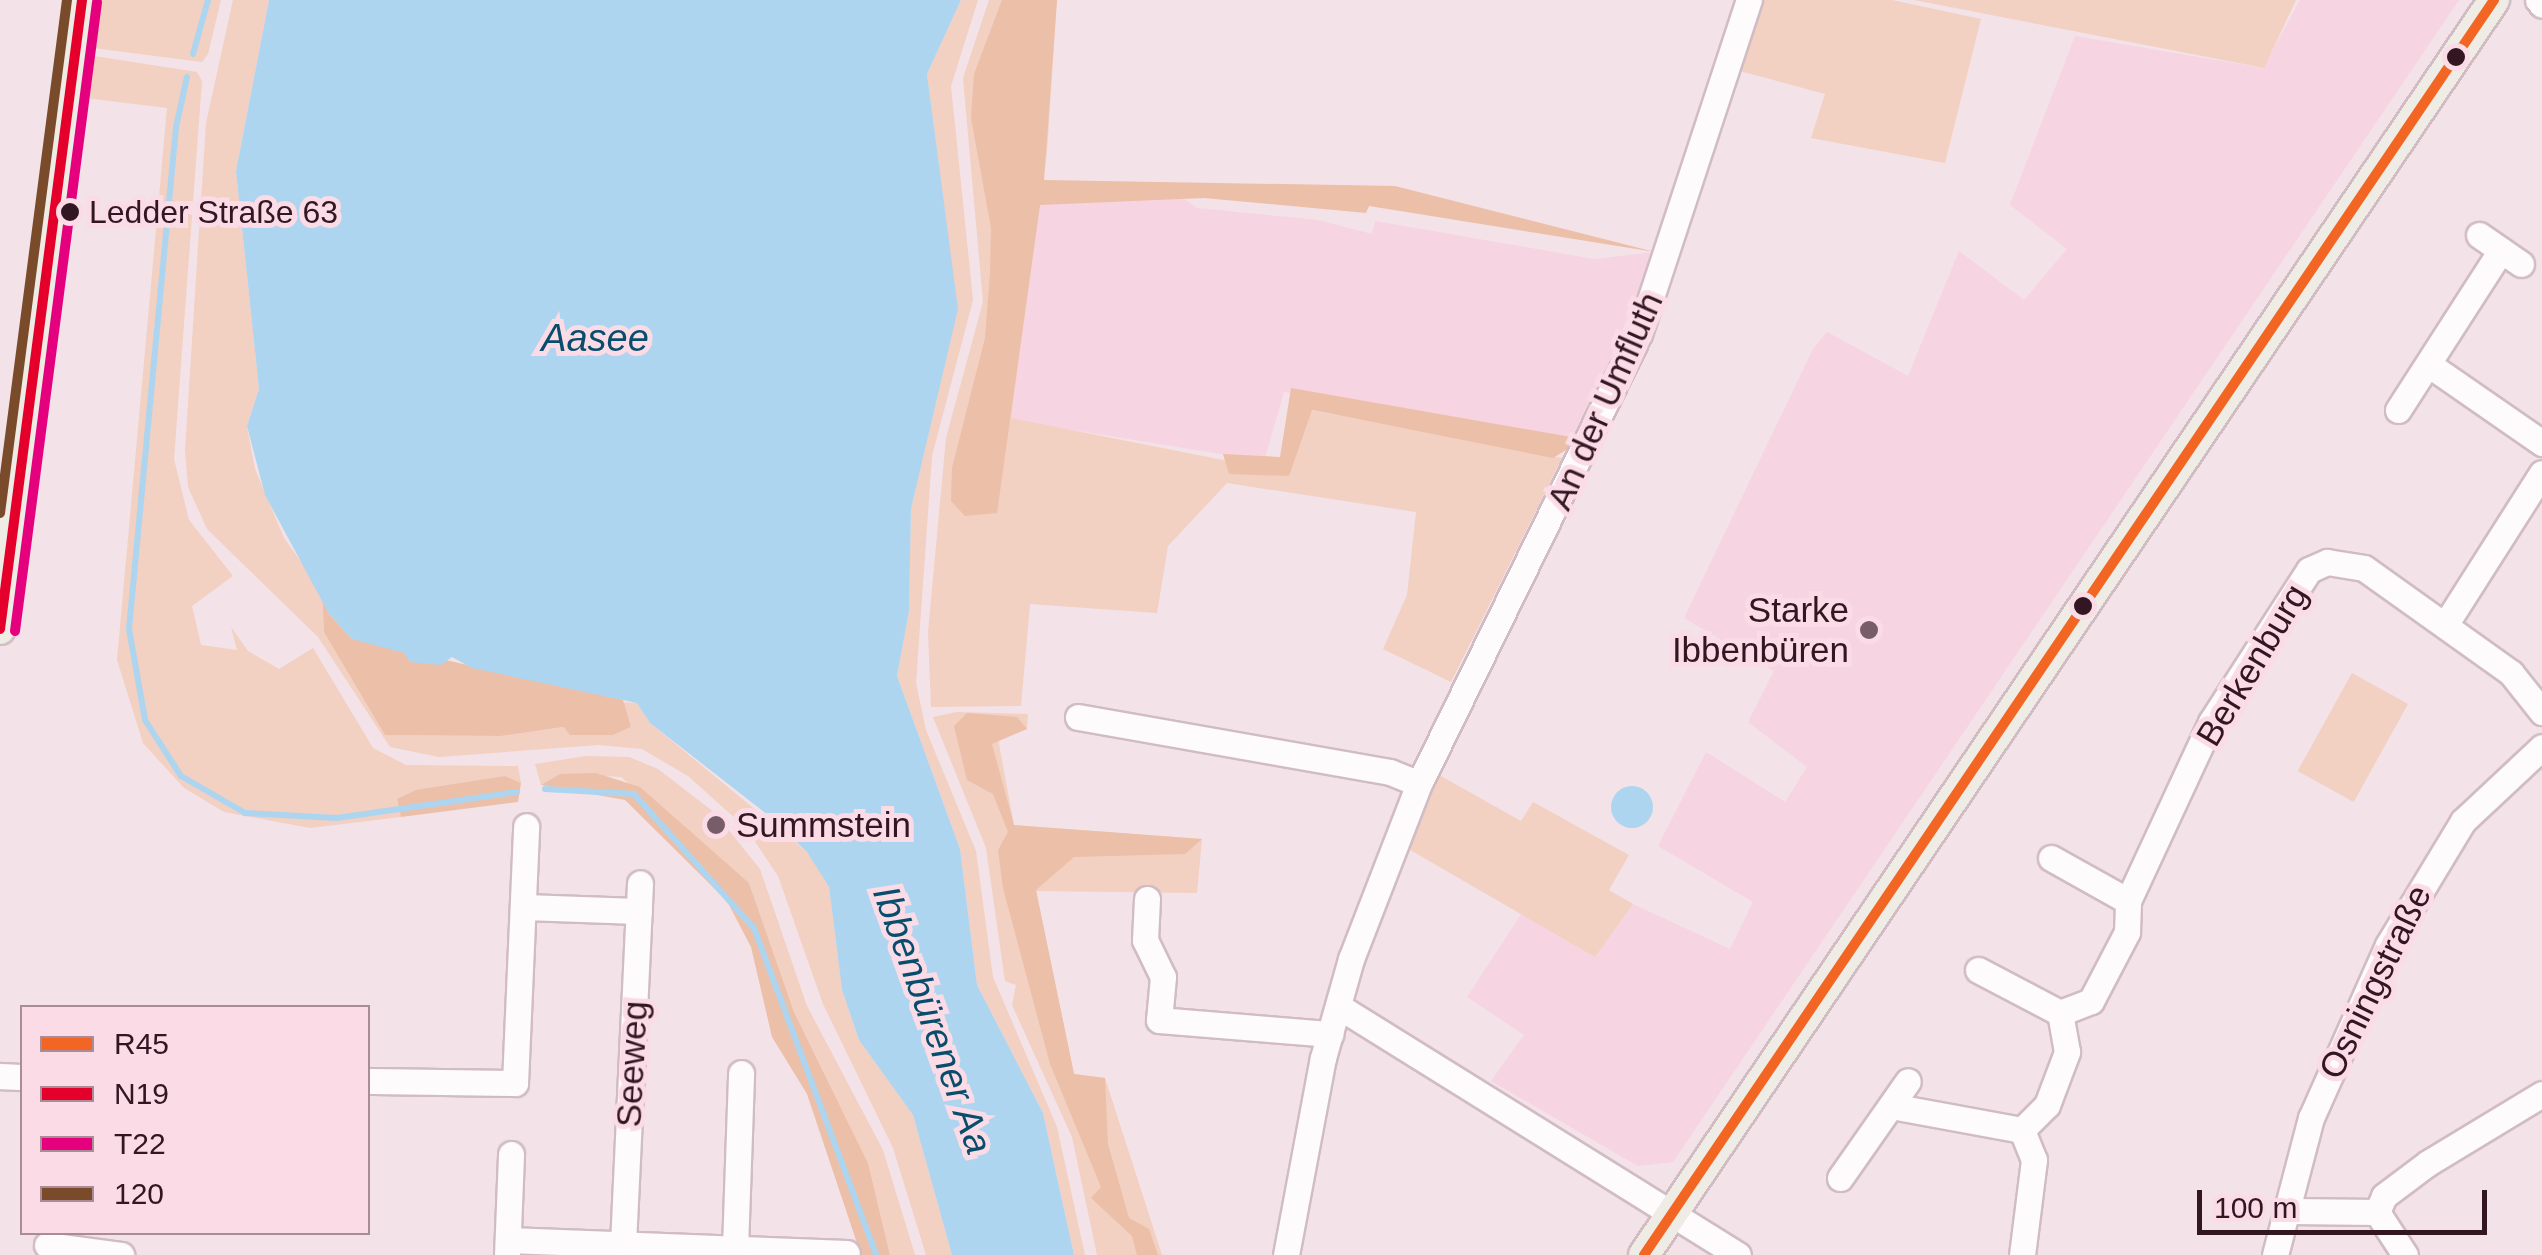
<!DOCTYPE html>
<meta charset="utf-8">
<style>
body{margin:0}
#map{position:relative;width:2542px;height:1255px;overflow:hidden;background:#f3e2e8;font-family:Arial,sans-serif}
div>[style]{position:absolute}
.built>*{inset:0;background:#f7d4e1}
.green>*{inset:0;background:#f2d0c2;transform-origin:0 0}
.forest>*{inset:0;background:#ecbfa8}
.water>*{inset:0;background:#aed5f0}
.round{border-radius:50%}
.stream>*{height:6px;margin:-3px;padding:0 3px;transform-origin:3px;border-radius:3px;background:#aed5f0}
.roads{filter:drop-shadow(2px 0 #d1bcc4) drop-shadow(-2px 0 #d1bcc4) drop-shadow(0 2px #d1bcc4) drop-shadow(0 -2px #d1bcc4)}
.minor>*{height:25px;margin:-12.5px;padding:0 12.5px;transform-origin:12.5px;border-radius:12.5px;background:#fdfbfc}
.major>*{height:30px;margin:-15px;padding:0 15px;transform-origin:15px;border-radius:15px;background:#eeece5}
.bus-1>*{height:10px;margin:-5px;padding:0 5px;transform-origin:5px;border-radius:5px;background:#f26522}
.bus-2>*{height:10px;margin:-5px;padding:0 5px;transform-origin:5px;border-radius:5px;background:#e4002b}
.bus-3>*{height:10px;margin:-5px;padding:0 5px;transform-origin:5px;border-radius:5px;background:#e5007d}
.bus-4>*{height:10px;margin:-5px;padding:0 5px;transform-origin:5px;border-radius:5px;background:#7a4b2a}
.dots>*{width:28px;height:28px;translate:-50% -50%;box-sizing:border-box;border:5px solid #fadbe6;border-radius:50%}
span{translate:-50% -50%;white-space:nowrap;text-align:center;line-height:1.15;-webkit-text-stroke:10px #fadbe6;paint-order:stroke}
.bus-label{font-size:32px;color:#321622}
.left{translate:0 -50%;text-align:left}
.street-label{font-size:35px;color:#321622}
.poi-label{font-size:35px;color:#321622}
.right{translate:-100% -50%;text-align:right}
.water-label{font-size:38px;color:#084d6b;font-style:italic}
.legend{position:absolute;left:20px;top:1005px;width:350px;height:230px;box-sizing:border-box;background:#fadbe6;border:2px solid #aa8c98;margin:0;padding:12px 18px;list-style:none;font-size:30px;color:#321622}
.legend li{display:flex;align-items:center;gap:20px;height:50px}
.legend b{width:50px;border:2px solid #aa8c98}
.scale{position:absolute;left:2197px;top:1190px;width:290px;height:45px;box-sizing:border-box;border:5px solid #321622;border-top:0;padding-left:12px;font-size:30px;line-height:35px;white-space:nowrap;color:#321622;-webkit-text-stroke:8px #fadbe6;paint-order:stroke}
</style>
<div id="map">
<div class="built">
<i style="clip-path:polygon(2300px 0,2459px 0,1673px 1162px,1638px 1166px,1491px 1081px,1524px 1035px,1467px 997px,1522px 913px,1595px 957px,1633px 904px,1730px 949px,1753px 902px,1658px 846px,1706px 752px,1785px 802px,1807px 767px,1748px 722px,1774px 671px,1684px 618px,1813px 349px,1827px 332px,1908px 376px,1959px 251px,2024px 300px,2067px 249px,2010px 205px,2075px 36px,2263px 68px)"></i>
<i style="clip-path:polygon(1031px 193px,1183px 198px,1197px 208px,1318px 220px,1372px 234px,1375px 221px,1594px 259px,1655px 252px,1576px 442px,1284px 392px,1264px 461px,1005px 419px)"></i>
</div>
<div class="green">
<i style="clip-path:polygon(98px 0,221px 0,208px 54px,202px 62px,93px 48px)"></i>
<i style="clip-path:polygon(233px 0,269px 0,236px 171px,259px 389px,247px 426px,255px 469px,284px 538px,322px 591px,324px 631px,386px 735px,501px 736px,565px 727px,613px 735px,631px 727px,621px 702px,637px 703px,650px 723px,807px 852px,829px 887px,842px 990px,859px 1040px,913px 1115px,952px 1255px,926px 1255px,893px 1148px,823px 1004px,778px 876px,746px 828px,688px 776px,642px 749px,599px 745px,439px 757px,390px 747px,318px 637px,207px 529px,188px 487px,185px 450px,206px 123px)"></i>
<i style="clip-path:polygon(961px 0,978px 0,951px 86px,973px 300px,932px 456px,916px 683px,926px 730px,976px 851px,993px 977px,1057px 1127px,1085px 1255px,1074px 1255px,1043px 1113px,977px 985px,960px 849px,897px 676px,909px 610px,911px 509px,957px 310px,927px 74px)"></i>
<i style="clip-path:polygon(989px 0,1057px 0,1047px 152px,1011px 418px,1228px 461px,1287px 461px,1309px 410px,1562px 458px,1451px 682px,1383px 649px,1407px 595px,1416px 512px,1227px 483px,1168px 546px,1157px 613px,1030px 604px,1021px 706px,931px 707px,928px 632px,946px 438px,983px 302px,963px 78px)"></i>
<i style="clip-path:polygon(1760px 0,1892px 0,1981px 19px,1945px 163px,1811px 138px,1825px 94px,1740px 71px)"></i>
<i style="clip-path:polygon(1914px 0,2296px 0,2264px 68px)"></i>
<i style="clip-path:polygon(94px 56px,197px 72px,202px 81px,174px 459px,189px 520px,233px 576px,192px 606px,201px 645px,237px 650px,231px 627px,248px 651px,279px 669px,313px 648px,373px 748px,406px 765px,518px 766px,521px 783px,505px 776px,397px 799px,401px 817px,310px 828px,224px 812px,184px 788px,143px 743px,117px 660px,167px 108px,86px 98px)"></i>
<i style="left:2352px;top:673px;width:64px;height:112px;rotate:29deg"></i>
<i style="clip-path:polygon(957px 712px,1028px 714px,1027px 729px,998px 739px,1014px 825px,1202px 839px,1197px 893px,1036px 891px,1074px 1074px,1105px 1078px,1162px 1255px,1097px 1255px,1072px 1137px,1012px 1005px,1016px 985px,1005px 981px,986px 848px,933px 717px)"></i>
<i style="clip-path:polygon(586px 756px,629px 757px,658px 769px,715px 813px,760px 869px,807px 1006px,883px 1150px,915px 1255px,890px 1255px,868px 1163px,794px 1012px,749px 883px,621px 777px,560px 774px,541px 785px,535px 764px)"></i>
<i style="clip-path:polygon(1439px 775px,1521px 821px,1533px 802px,1629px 855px,1609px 890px,1633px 904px,1595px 957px,1405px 847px)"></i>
</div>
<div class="forest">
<i style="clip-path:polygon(1002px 0,1057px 0,1044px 180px,1395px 186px,1655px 252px,1369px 206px,1366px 213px,1204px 198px,1040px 205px,997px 513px,965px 516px,951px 501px,952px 468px,985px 338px,990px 273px,991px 228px,971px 118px,974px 74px)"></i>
<i style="clip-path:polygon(1291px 388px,1571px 437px,1574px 445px,1553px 458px,1312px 410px,1289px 476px,1229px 474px,1223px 454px,1280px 457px)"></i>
<i style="clip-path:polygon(322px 591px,329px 614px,352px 639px,623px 700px,631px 727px,613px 735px,570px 735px,564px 727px,501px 736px,385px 735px,324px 632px)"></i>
<i style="clip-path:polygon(967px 713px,1017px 717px,1027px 729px,992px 744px,1014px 825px,1202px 839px,1185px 854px,1074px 857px,1036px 890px,1074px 1074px,1105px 1078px,1108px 1144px,1129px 1218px,1149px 1229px,1158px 1255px,1137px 1255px,1132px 1236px,1091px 1198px,1101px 1187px,1050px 1064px,1003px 888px,998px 850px,1008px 832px,993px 794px,967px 780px,954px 726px)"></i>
<i style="clip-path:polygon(560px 774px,596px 773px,640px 787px,749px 883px,794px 1012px,868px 1163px,890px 1255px,861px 1255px,807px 1094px,772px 1037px,751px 947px,727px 901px,625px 800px,541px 785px)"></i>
<i style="clip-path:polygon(505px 776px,521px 783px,518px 802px,401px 817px,397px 799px,416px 790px)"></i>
</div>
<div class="water">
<i style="clip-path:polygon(269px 0,961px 0,927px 74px,958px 309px,911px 509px,909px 611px,897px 676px,960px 849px,977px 985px,1043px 1113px,1074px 1255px,952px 1255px,913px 1115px,859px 1040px,842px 990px,829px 887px,807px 852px,764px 812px,650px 723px,637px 703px,472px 668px,452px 657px,441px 665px,410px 662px,404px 653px,352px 639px,329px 614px,265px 495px,247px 426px,259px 389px,236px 171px)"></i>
<i class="round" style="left:1611px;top:786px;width:42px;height:42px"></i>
</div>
<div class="stream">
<i style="left:193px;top:54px;width:56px;rotate:-74.5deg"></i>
<i style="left:187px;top:77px;width:51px;rotate:102.4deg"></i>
<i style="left:176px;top:127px;width:504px;rotate:95.35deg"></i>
<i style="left:129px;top:629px;width:92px;rotate:80deg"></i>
<i style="left:145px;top:720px;width:67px;rotate:57.3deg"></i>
<i style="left:181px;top:776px;width:74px;rotate:30deg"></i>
<i style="left:245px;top:813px;width:92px;rotate:3.1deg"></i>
<i style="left:337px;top:818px;width:182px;rotate:-8.2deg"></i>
<i style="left:545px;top:789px;width:89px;rotate:3.2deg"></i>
<i style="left:634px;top:794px;width:180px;rotate:48.2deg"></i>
<i style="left:754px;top:928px;width:349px;rotate:69.5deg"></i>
</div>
<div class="roads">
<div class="minor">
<i style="left:2538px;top:0;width:6px;rotate:51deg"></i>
<i style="left:2479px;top:235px;width:51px;rotate:34.6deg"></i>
<i style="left:2428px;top:364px;width:139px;rotate:34.7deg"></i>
<i style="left:2398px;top:410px;width:190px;rotate:-57.2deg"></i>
<i style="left:2445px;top:625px;width:180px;rotate:-57.5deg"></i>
<i style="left:1078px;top:717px;width:317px;rotate:10deg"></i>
<i style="left:1390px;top:772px;width:31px;rotate:22deg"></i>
<i style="left:2051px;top:858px;width:88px;rotate:29.2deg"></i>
<i style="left:1147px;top:899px;width:41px;rotate:92.8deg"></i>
<i style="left:1145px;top:940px;width:41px;rotate:64.1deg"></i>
<i style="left:1163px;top:977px;width:43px;rotate:95.3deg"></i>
<i style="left:1159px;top:1020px;width:172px;rotate:4.7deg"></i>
<i style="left:523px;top:907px;width:116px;rotate:2deg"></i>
<i style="left:1978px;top:970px;width:93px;rotate:27.7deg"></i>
<i style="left:1338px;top:1006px;width:471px;rotate:31.9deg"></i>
<i style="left:0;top:1076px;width:22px;rotate:3deg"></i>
<i style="left:368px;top:1081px;width:147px;rotate:0.8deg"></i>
<i style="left:515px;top:1083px;width:257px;rotate:-87.5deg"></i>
<i style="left:1891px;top:1106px;width:133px;rotate:10.4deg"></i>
<i style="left:1840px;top:1178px;width:118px;rotate:-55deg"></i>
<i style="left:2291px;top:1211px;width:86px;rotate:0.7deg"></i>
<i style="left:2377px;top:1212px;width:51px;rotate:56.9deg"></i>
<i style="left:2377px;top:1212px;width:17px;rotate:-66deg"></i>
<i style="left:2384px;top:1196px;width:55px;rotate:-36.9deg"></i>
<i style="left:2428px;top:1163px;width:133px;rotate:-31.2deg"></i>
<i style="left:508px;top:1240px;width:339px;rotate:2.2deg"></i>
<i style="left:623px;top:1244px;width:361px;rotate:-87.3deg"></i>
<i style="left:47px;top:1245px;width:75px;rotate:7.7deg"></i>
<i style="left:735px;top:1248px;width:175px;rotate:-88deg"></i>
<i style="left:507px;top:1255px;width:101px;rotate:-87.7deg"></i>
<i style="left:1286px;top:1255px;width:200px;rotate:-79.4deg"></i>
<i style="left:1323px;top:1058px;width:103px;rotate:-74.2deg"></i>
<i style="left:1351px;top:959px;width:188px;rotate:-68.8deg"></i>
<i style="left:1419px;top:784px;width:501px;rotate:-63.95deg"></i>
<i style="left:1639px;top:334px;width:352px;rotate:-71.8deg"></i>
<i style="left:2022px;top:1255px;width:96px;rotate:-82.8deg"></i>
<i style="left:2034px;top:1160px;width:32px;rotate:-112deg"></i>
<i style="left:2022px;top:1130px;width:35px;rotate:-45deg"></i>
<i style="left:2047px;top:1105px;width:57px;rotate:-69.3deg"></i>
<i style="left:2067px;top:1052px;width:40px;rotate:-100deg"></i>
<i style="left:2060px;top:1013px;width:33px;rotate:-21deg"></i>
<i style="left:2091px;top:1001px;width:78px;rotate:-62.4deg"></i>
<i style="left:2127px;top:932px;width:31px;rotate:-88deg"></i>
<i style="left:2128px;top:901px;width:197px;rotate:-65.1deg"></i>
<i style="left:2211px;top:722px;width:181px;rotate:-57.2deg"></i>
<i style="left:2309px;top:570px;width:20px;rotate:-24deg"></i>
<i style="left:2327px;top:562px;width:37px;rotate:9deg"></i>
<i style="left:2364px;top:568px;width:181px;rotate:35.5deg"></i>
<i style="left:2511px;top:673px;width:50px;rotate:51.5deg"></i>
<i style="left:2275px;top:1255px;width:142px;rotate:-75.3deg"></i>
<i style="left:2311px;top:1118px;width:189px;rotate:-66deg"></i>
<i style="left:2388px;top:945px;width:145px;rotate:-58.8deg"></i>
<i style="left:2463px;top:821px;width:108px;rotate:-43.1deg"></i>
</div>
<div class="major">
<i style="left:0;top:629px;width:634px;rotate:-82.57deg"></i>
<i style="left:1644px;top:1255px;width:1516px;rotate:-55.89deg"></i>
</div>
</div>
<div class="bus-1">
<i style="left:1644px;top:1255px;width:1516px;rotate:-55.89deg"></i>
</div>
<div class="bus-2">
<i style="left:0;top:629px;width:634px;rotate:-82.57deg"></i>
</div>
<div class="bus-3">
<i style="left:15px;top:631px;width:634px;rotate:-82.57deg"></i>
</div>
<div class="bus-4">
<i style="left:0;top:513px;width:517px;rotate:-82.56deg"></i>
</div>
<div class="dots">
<i style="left:2456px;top:57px;background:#321622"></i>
<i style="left:70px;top:212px;background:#321622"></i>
<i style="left:2083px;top:606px;background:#321622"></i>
<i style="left:1869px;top:630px;background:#765d67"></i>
<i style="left:716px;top:825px;background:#765d67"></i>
</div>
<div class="bus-label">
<span class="left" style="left:89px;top:212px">Ledder Straße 63</span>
</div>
<div class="street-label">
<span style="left:1605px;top:401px;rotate:-66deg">An der Umfluth</span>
<span style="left:2252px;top:665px;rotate:-59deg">Berkenburg</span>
<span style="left:2375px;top:982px;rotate:-64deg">Osningstraße</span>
<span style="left:632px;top:1064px;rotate:-87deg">Seeweg</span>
</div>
<div class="poi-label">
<span class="right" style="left:1849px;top:630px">Starke<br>Ibbenbüren</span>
<span class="left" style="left:736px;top:825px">Summstein</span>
</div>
<div class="water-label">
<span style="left:595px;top:339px">Aasee</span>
<span style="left:932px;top:1020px;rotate:70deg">Ibbenbürener Aa</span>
</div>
<ul class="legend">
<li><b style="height:12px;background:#f26522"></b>R45</li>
<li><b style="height:12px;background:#e4002b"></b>N19</li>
<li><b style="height:12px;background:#e5007d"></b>T22</li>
<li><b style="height:12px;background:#7a4b2a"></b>120</li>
</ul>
<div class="scale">100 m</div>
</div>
